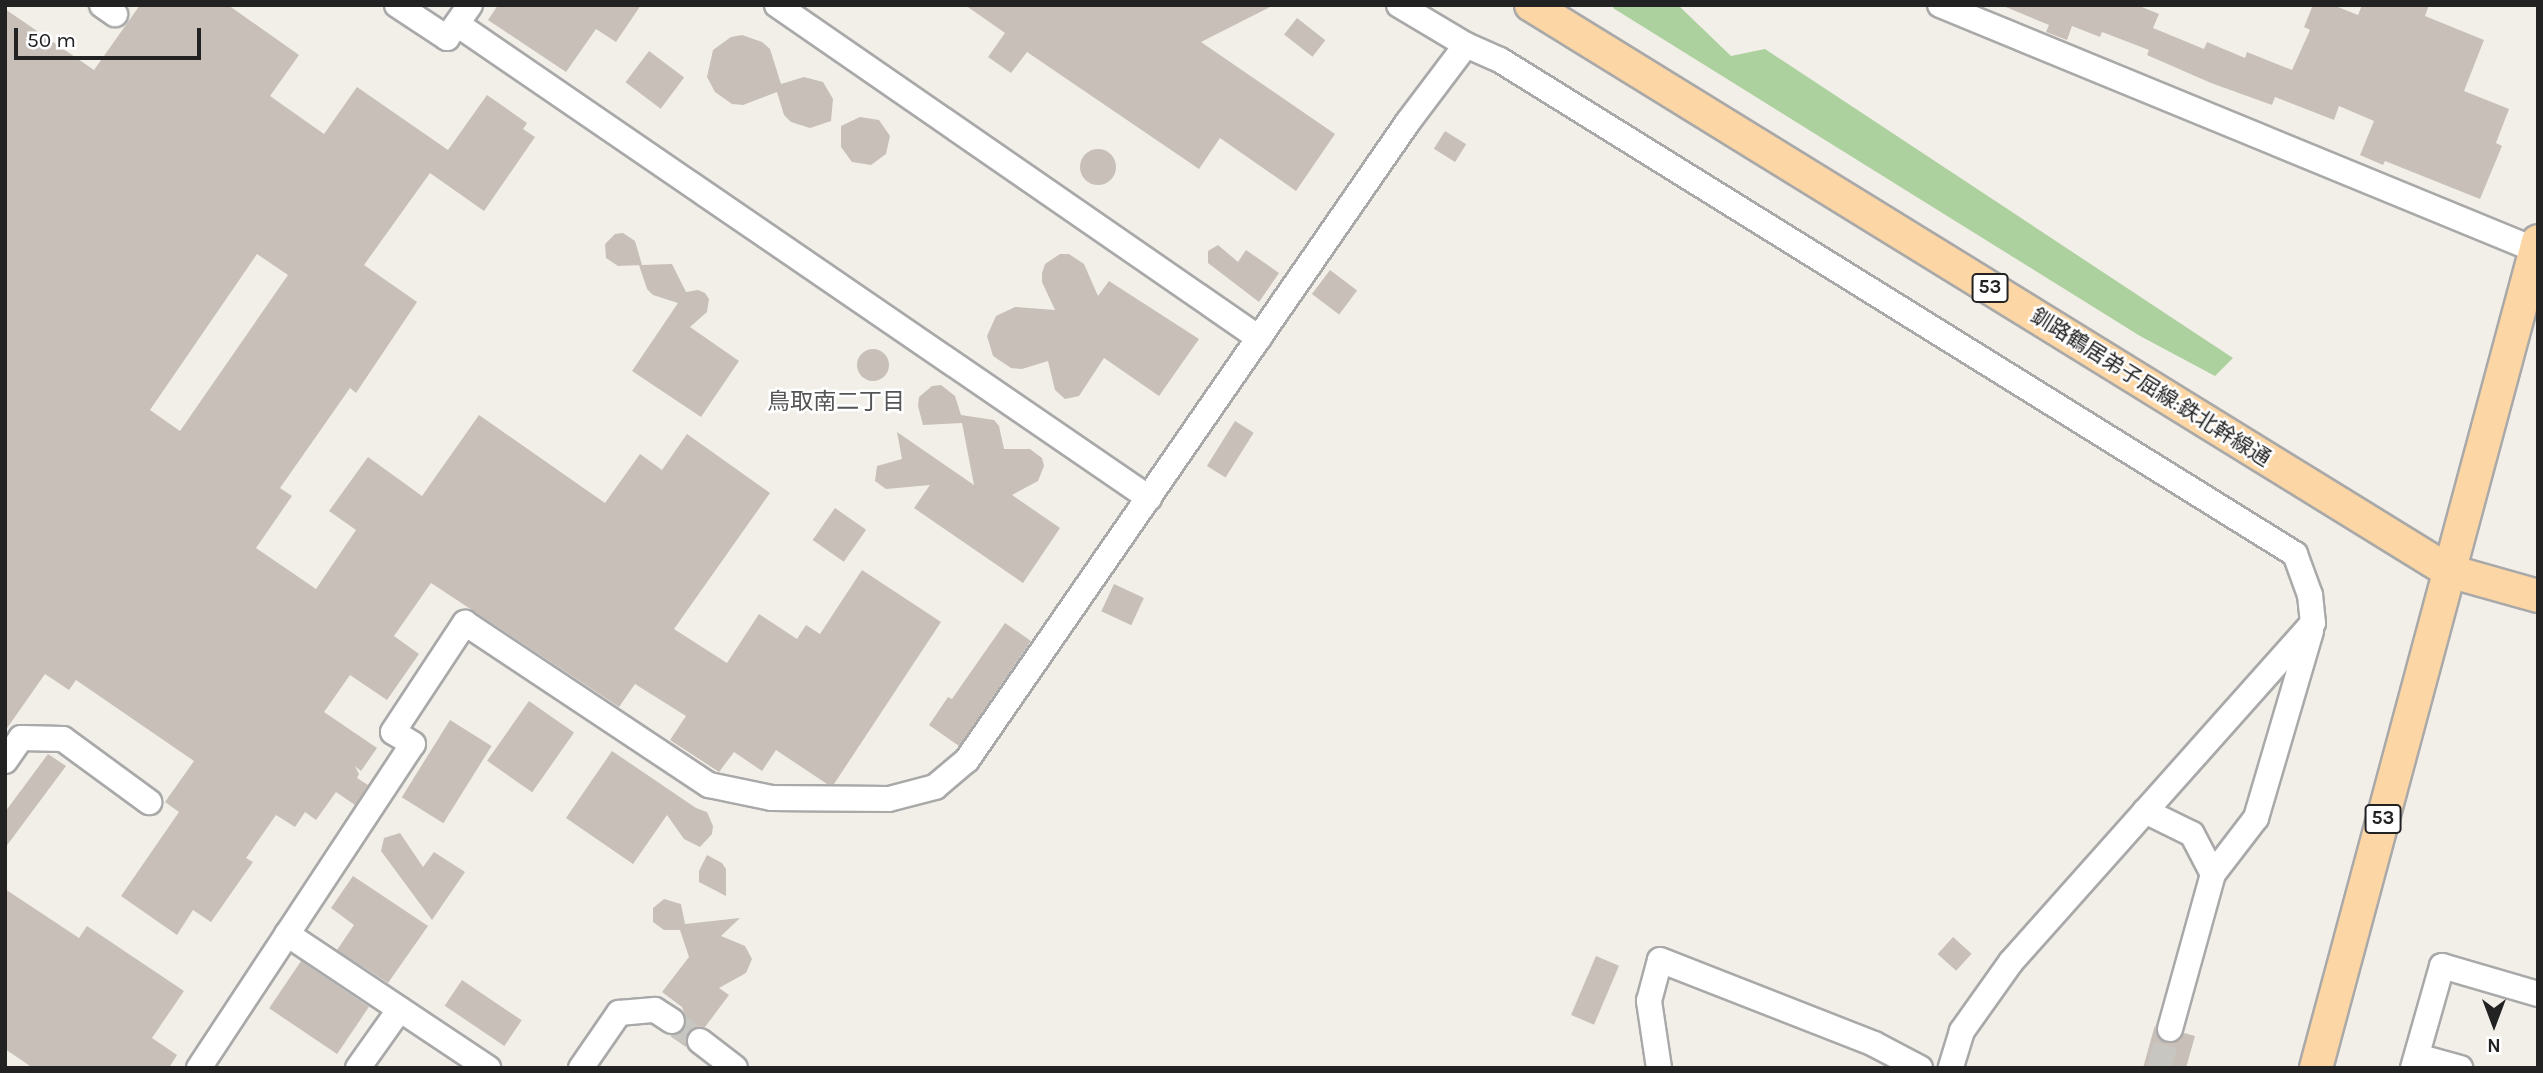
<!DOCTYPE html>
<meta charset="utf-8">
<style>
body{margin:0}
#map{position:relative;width:2543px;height:1073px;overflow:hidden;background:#f2efe9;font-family:Karla,"Noto Sans JP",sans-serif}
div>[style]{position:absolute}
.forest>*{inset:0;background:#add19e}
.building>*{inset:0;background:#c7bfb8;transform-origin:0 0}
.round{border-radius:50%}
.minor-tunnel>*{height:24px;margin-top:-12px;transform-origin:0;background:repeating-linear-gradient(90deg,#c8c6c1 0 24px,transparent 0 36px)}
.roads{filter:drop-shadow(2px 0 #a9a9a9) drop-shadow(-2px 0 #a9a9a9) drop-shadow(0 2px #a9a9a9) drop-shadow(0 -2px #a9a9a9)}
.minor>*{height:24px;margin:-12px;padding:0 12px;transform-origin:12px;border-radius:12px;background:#fff}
.major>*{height:32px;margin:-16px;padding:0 16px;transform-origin:16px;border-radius:16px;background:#fcd6a4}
span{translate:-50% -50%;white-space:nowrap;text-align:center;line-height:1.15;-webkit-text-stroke:5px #fff;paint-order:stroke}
.shield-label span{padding:2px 5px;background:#fff;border:2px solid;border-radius:5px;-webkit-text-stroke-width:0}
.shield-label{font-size:19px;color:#222;font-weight:700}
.street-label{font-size:21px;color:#222}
.neighbourhood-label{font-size:23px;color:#555}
.frame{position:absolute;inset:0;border:7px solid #222;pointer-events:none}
.north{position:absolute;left:2459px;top:989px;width:70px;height:70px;-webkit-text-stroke:5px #fff;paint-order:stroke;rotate:180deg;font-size:19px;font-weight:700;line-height:28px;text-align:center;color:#222}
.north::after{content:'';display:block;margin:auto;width:24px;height:32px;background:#222;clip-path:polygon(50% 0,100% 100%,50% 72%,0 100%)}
.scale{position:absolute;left:14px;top:28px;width:187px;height:32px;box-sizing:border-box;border:4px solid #222;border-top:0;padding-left:9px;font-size:21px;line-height:24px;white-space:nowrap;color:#222;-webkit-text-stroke:5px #fff;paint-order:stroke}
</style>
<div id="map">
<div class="forest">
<i style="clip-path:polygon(1614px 5px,1678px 5px,1731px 56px,1765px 49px,2233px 358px,2215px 376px,2140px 336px,1613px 8px)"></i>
</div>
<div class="building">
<i style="clip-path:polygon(evenodd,140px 5px,228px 5px,299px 55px,270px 96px,324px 134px,357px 87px,448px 150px,487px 95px,527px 123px,523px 129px,535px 137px,484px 211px,430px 173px,364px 265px,417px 302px,356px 393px,350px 388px,280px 488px,292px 496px,256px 548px,316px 589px,356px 530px,329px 511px,368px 457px,422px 496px,479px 415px,605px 503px,640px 454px,662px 470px,687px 434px,770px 493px,674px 629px,727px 663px,759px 614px,797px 639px,806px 625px,820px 634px,862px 570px,941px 622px,834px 784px,827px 784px,776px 750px,762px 771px,734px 752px,719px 772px,670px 740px,686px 716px,635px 684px,619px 707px,431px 583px,394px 636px,419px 654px,387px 700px,350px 675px,324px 712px,377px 748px,361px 771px,355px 766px,359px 774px,357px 778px,368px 785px,355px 805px,336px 792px,316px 820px,305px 812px,295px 827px,276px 815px,246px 858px,253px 862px,211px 922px,193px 910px,177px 935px,121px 896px,179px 812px,165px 802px,194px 761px,76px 680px,69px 690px,45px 674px,5px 731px,5px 9px,94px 70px,140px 5px,257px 254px,288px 275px,180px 431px,150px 410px,257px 254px)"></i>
<i style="clip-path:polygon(498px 5px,641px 5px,616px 42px,596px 29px,566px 72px,488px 20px)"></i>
<i style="clip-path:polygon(965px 5px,1274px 5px,1201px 42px,1335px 134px,1296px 191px,1220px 138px,1199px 169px,1027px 52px,1011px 73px,988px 57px,1005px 33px)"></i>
<i style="clip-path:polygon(2001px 5px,2137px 5px,2159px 14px,2153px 28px,2204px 49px,2207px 42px,2245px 58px,2247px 52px,2292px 70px,2310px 30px,2304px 27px,2313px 5px,2333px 5px,2358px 15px,2362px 5px,2429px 5px,2425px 16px,2484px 40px,2464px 91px,2509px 109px,2496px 143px,2502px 146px,2480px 199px,2385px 161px,2383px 165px,2360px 155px,2374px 121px,2339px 106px,2334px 120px,2275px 97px,2272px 105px,2211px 83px,2147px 55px,2149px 50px,2102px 32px,2100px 37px,2072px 26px,2067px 40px,2046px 32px,2049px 25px)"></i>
<i style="left:1297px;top:18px;width:36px;height:21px;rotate:38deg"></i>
<i style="clip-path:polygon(742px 35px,762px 42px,770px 49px,781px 84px,804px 77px,823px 82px,833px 99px,831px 121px,810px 128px,791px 122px,784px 115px,777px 92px,743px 105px,732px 104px,715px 92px,707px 77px,713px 50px,731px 37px)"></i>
<i style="left:649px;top:51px;width:44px;height:39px;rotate:37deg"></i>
<i style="clip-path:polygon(860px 117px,879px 120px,890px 136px,886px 154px,871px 165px,852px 162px,841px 147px,841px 126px)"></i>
<i style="left:1445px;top:131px;width:25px;height:21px;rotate:32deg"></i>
<i class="round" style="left:1080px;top:149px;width:36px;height:36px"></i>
<i style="clip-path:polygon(623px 233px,635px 241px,642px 265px,672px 264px,686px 292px,698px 290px,705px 293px,709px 299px,707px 312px,690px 327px,739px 361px,701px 417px,632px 371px,678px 303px,653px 295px,647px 289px,639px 265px,642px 265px,618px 266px,606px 258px,605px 244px,615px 234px)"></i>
<i style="clip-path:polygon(1218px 245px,1238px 262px,1246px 250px,1279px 273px,1259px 302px,1208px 263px,1208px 251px)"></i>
<i style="clip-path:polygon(1060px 254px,1069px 254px,1084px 264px,1098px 296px,1109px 281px,1199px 339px,1159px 396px,1104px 358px,1079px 396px,1065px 399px,1055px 390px,1048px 361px,1022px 369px,1011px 368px,993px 356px,987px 336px,996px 316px,1015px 307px,1055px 310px,1042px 282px,1042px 273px,1045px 264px)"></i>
<i style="left:1330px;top:270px;width:34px;height:30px;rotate:37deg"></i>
<i class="round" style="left:857px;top:349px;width:32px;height:32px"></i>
<i style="clip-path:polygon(941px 385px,955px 396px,961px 415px,994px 420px,999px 426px,1004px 449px,1030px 449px,1042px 458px,1044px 466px,1038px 481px,1012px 495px,1060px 528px,1023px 583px,914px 508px,930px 485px,886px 489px,875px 481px,877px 466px,902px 459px,897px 432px,974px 485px,962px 423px,923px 425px,918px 406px,919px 397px,932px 386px)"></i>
<i style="left:1235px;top:421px;width:22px;height:53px;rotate:32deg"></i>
<i style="left:835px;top:508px;width:38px;height:39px;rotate:35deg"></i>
<i style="left:1114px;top:584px;width:33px;height:30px;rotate:25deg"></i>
<i style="clip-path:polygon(1005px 623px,1031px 641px,959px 746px,929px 725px,948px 697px,952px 699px)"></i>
<i style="left:529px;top:701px;width:55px;height:73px;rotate:35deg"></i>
<i style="left:450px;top:720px;width:49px;height:91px;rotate:32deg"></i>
<i style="clip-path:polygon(612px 751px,696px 808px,707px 812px,713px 826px,712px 834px,700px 847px,684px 839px,667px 815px,633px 864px,566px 818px)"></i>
<i style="clip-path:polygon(48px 754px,66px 766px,5px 848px,5px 812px)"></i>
<i style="clip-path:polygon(400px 833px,423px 867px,434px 852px,465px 872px,432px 920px,381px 851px,384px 838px)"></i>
<i style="clip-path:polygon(707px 855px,722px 863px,726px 869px,726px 896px,699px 882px,699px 871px)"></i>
<i style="clip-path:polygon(353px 876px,428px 926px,388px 983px,337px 950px,354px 925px,331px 908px)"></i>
<i style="clip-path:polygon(5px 889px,79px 938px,87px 926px,184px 991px,152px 1038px,177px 1055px,169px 1068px,33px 1068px,5px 1049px)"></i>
<i style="clip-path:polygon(664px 899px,681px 904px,685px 924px,740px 918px,721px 936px,745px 946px,752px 959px,746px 973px,719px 988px,729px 995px,705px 1027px,695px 1027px,689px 1031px,686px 1047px,670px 1036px,684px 1030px,685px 1015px,682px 1007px,662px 992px,689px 957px,680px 930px,664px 930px,653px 922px,653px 908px)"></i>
<i style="left:1953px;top:937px;width:25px;height:23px;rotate:42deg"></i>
<i style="left:1596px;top:956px;width:25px;height:64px;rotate:23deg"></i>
<i style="left:301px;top:961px;width:82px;height:57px;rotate:34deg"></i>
<i style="left:462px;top:980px;width:72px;height:31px;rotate:34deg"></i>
<i style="clip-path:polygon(2155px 1025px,2159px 1039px,2167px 1043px,2180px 1040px,2184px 1033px,2195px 1036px,2186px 1068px,2143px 1068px)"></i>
</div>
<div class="minor-tunnel">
<i style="left:672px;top:1021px;width:34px;rotate:36deg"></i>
<i style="left:2159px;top:1068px;width:41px;rotate:-74.2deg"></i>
</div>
<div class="roads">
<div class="minor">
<i style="left:102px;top:5px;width:16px;rotate:35deg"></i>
<i style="left:397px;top:5px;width:60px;rotate:33.4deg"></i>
<i style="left:447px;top:38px;width:40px;rotate:-55.1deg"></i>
<i style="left:777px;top:5px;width:586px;rotate:34.64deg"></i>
<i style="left:1399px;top:5px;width:78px;rotate:30.8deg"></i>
<i style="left:1466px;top:45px;width:37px;rotate:24deg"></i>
<i style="left:1500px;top:60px;width:936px;rotate:31.86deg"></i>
<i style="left:2295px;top:554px;width:44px;rotate:69.9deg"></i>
<i style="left:2310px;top:595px;width:28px;rotate:84deg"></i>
<i style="left:2313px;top:623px;width:454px;rotate:131.7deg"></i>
<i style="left:2011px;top:962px;width:85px;rotate:125.4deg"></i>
<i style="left:1962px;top:1031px;width:39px;rotate:107deg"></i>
<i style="left:1940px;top:5px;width:647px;rotate:22.36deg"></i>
<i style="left:457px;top:24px;width:839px;rotate:34.41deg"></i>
<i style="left:5px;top:761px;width:28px;rotate:-55deg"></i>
<i style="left:21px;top:738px;width:42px;rotate:1.4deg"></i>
<i style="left:63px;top:739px;width:107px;rotate:36.2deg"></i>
<i style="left:2145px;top:811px;width:52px;rotate:26.1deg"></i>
<i style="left:2192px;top:834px;width:45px;rotate:62.3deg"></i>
<i style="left:287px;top:934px;width:242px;rotate:33.7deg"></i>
<i style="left:2170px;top:1029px;width:161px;rotate:-74.5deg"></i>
<i style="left:2213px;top:874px;width:71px;rotate:-52.5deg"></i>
<i style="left:2256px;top:818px;width:195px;rotate:-73.6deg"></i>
<i style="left:700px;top:1041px;width:44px;rotate:37.6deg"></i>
<i style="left:2417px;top:1056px;width:45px;rotate:15.6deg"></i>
<i style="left:199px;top:1068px;width:388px;rotate:-56.6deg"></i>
<i style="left:413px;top:744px;width:23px;rotate:-149deg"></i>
<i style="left:393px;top:732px;width:131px;rotate:-56.6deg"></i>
<i style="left:465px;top:623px;width:293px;rotate:33.6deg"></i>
<i style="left:709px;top:785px;width:64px;rotate:11.7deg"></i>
<i style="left:772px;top:798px;width:117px;rotate:0.5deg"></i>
<i style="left:889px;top:799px;width:48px;rotate:-14.6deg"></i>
<i style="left:935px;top:787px;width:42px;rotate:-40.2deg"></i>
<i style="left:967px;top:760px;width:776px;rotate:-55.35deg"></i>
<i style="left:1408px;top:122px;width:96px;rotate:-53deg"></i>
<i style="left:358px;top:1068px;width:72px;rotate:-54.6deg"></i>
<i style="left:581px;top:1068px;width:67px;rotate:-55.4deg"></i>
<i style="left:619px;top:1013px;width:36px;rotate:-5deg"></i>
<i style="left:655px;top:1010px;width:20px;rotate:33deg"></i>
<i style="left:1659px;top:1068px;width:68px;rotate:-98.5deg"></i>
<i style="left:1649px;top:1001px;width:42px;rotate:-75deg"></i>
<i style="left:1660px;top:960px;width:230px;rotate:21.4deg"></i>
<i style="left:1874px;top:1044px;width:52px;rotate:27.6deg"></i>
<i style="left:2413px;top:1068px;width:106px;rotate:-74.1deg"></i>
<i style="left:2442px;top:966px;width:100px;rotate:16.3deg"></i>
</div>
<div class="major">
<i style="left:1531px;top:5px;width:1078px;rotate:31.66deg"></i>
<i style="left:2449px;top:571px;width:92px;rotate:15.7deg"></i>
<i style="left:2316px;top:1068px;width:856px;rotate:-74.97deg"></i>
</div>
</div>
<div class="shield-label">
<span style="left:1990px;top:288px">53</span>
<span style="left:2383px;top:819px">53</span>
</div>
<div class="street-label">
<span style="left:2151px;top:387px;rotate:32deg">釧路鶴居弟子屈線:鉄北幹線通</span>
</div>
<div class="neighbourhood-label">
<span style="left:836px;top:402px">鳥取南二丁目</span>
</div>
<div class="frame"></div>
<div class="north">N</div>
<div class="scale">50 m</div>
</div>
